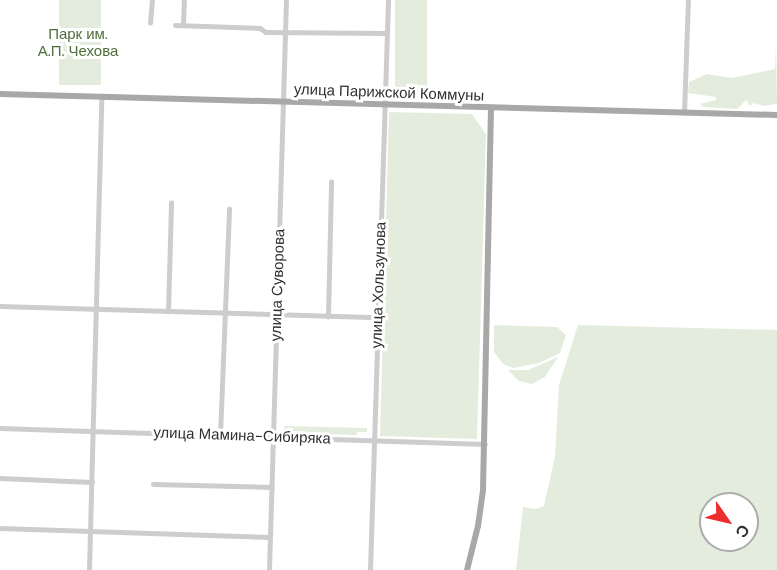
<!DOCTYPE html>
<meta charset="utf-8">
<style>
body{margin:0}
#map{position:relative;width:777px;height:570px;overflow:hidden;background:#fff;font-family:"DM Sans",sans-serif}
div>[style]{position:absolute}
.green>*{inset:0;background:#e4eddd;transform-origin:0 0}
.minor>*{height:4.5px;margin:-2.25px;padding:0 2.25px;transform-origin:2.25px;border-radius:2.25px;background:#cdcdcd}
.major>*{height:6px;margin:-3px;padding:0 3px;transform-origin:3px;border-radius:3px;background:#a8a8a8}
span{translate:-50% -50%;white-space:nowrap;text-align:center;line-height:1.15;-webkit-text-stroke:6px #fff;paint-order:stroke}
.park-label{font-size:15px;color:#4e6e3b}
.street-label{font-size:15px;color:#303030}
.north{position:absolute;left:699px;top:492px;width:60px;height:60px;box-sizing:border-box;background:#fff;border:2px solid #acacac;border-radius:50%;rotate:124deg;font-size:16px;font-weight:700;line-height:24px;text-align:center;color:#303030}
.north::after{content:'';display:block;margin:auto;width:21px;height:27px;background:#ed2d2b;clip-path:polygon(50% 0,100% 100%,50% 72%,0 100%)}
</style>
<div id="map">
<div class="green">
<i style="left:59px;top:0;width:42px;height:85px"></i>
<i style="left:395px;top:0;width:32px;height:98px"></i>
<i style="clip-path:polygon(776px 46px,777px 104px,764px 106px,754px 103px,750px 106px,746px 100px,737px 109px,703px 107px,700px 104px,716px 100px,716px 97px,688px 93px,689px 82px,707px 74px,732px 78px,775px 69px)"></i>
<i style="clip-path:polygon(389px 112px,472px 114px,486px 134px,477px 439px,380px 436px)"></i>
<i style="clip-path:polygon(494px 325px,557px 327px,566px 335px,560px 353px,539px 363px,513px 368px,503px 364px,494px 352px)"></i>
<i style="clip-path:polygon(evenodd,578px 325px,777px 330px,777px 570px,516px 570px,523px 507px,536px 509px,544px 506px,555px 456px,559px 385px,578px 325px,711px 504px,747px 504px,747px 540px,711px 540px,711px 504px)"></i>
<i style="clip-path:polygon(558px 357px,545px 377px,532px 384px,519px 381px,508px 370px,528px 370px)"></i>
<i style="clip-path:polygon(284px 426px,367px 428px,367px 432px,357px 432px,357px 435px,284px 433px)"></i>
</div>
<div class="minor">
<i style="left:150px;top:23px;width:23px;rotate:-85deg"></i>
<i style="left:175px;top:25px;width:85px;rotate:2deg"></i>
<i style="left:260px;top:28px;width:7px;rotate:34deg"></i>
<i style="left:266px;top:32px;width:121px;rotate:0.5deg"></i>
<i style="left:183px;top:25px;width:25px;rotate:-88deg"></i>
<i style="left:684px;top:113px;width:113px;rotate:-88deg"></i>
<i style="left:0;top:306px;width:378px;rotate:1.7deg"></i>
<i style="left:168px;top:312px;width:109px;rotate:-88.4deg"></i>
<i style="left:328px;top:317px;width:135px;rotate:-88.7deg"></i>
<i style="left:0;top:428px;width:485px;rotate:1.9deg"></i>
<i style="left:220px;top:435px;width:226px;rotate:-87.7deg"></i>
<i style="left:0;top:478px;width:92px;rotate:2.5deg"></i>
<i style="left:153px;top:484px;width:119px;rotate:1.4deg"></i>
<i style="left:0;top:528px;width:270px;rotate:1.9deg"></i>
<i style="left:89px;top:570px;width:474px;rotate:-88.5deg"></i>
<i style="left:269px;top:570px;width:570px;rotate:-88.29deg"></i>
<i style="left:370px;top:570px;width:570px;rotate:-88.19deg"></i>
</div>
<div class="major">
<i style="left:0;top:94px;width:777px;rotate:1.55deg"></i>
<i style="left:467px;top:570px;width:45px;rotate:-76deg"></i>
<i style="left:478px;top:526px;width:36px;rotate:-82deg"></i>
<i style="left:483px;top:490px;width:382px;rotate:-88.8deg"></i>
</div>
<div class="park-label">
<span style="left:78px;top:43px">Парк им.<br>А.П. Чехова</span>
</div>
<div class="street-label">
<span style="left:389px;top:93px;rotate:2deg">улица Парижской Коммуны</span>
<span style="left:278px;top:285px;rotate:-88deg">улица Суворова</span>
<span style="left:379px;top:285px;rotate:-88deg">улица Хользунова</span>
<span style="left:242px;top:436px;rotate:2deg">улица Мамина-Сибиряка</span>
</div>
<div class="north">С</div>
</div>
